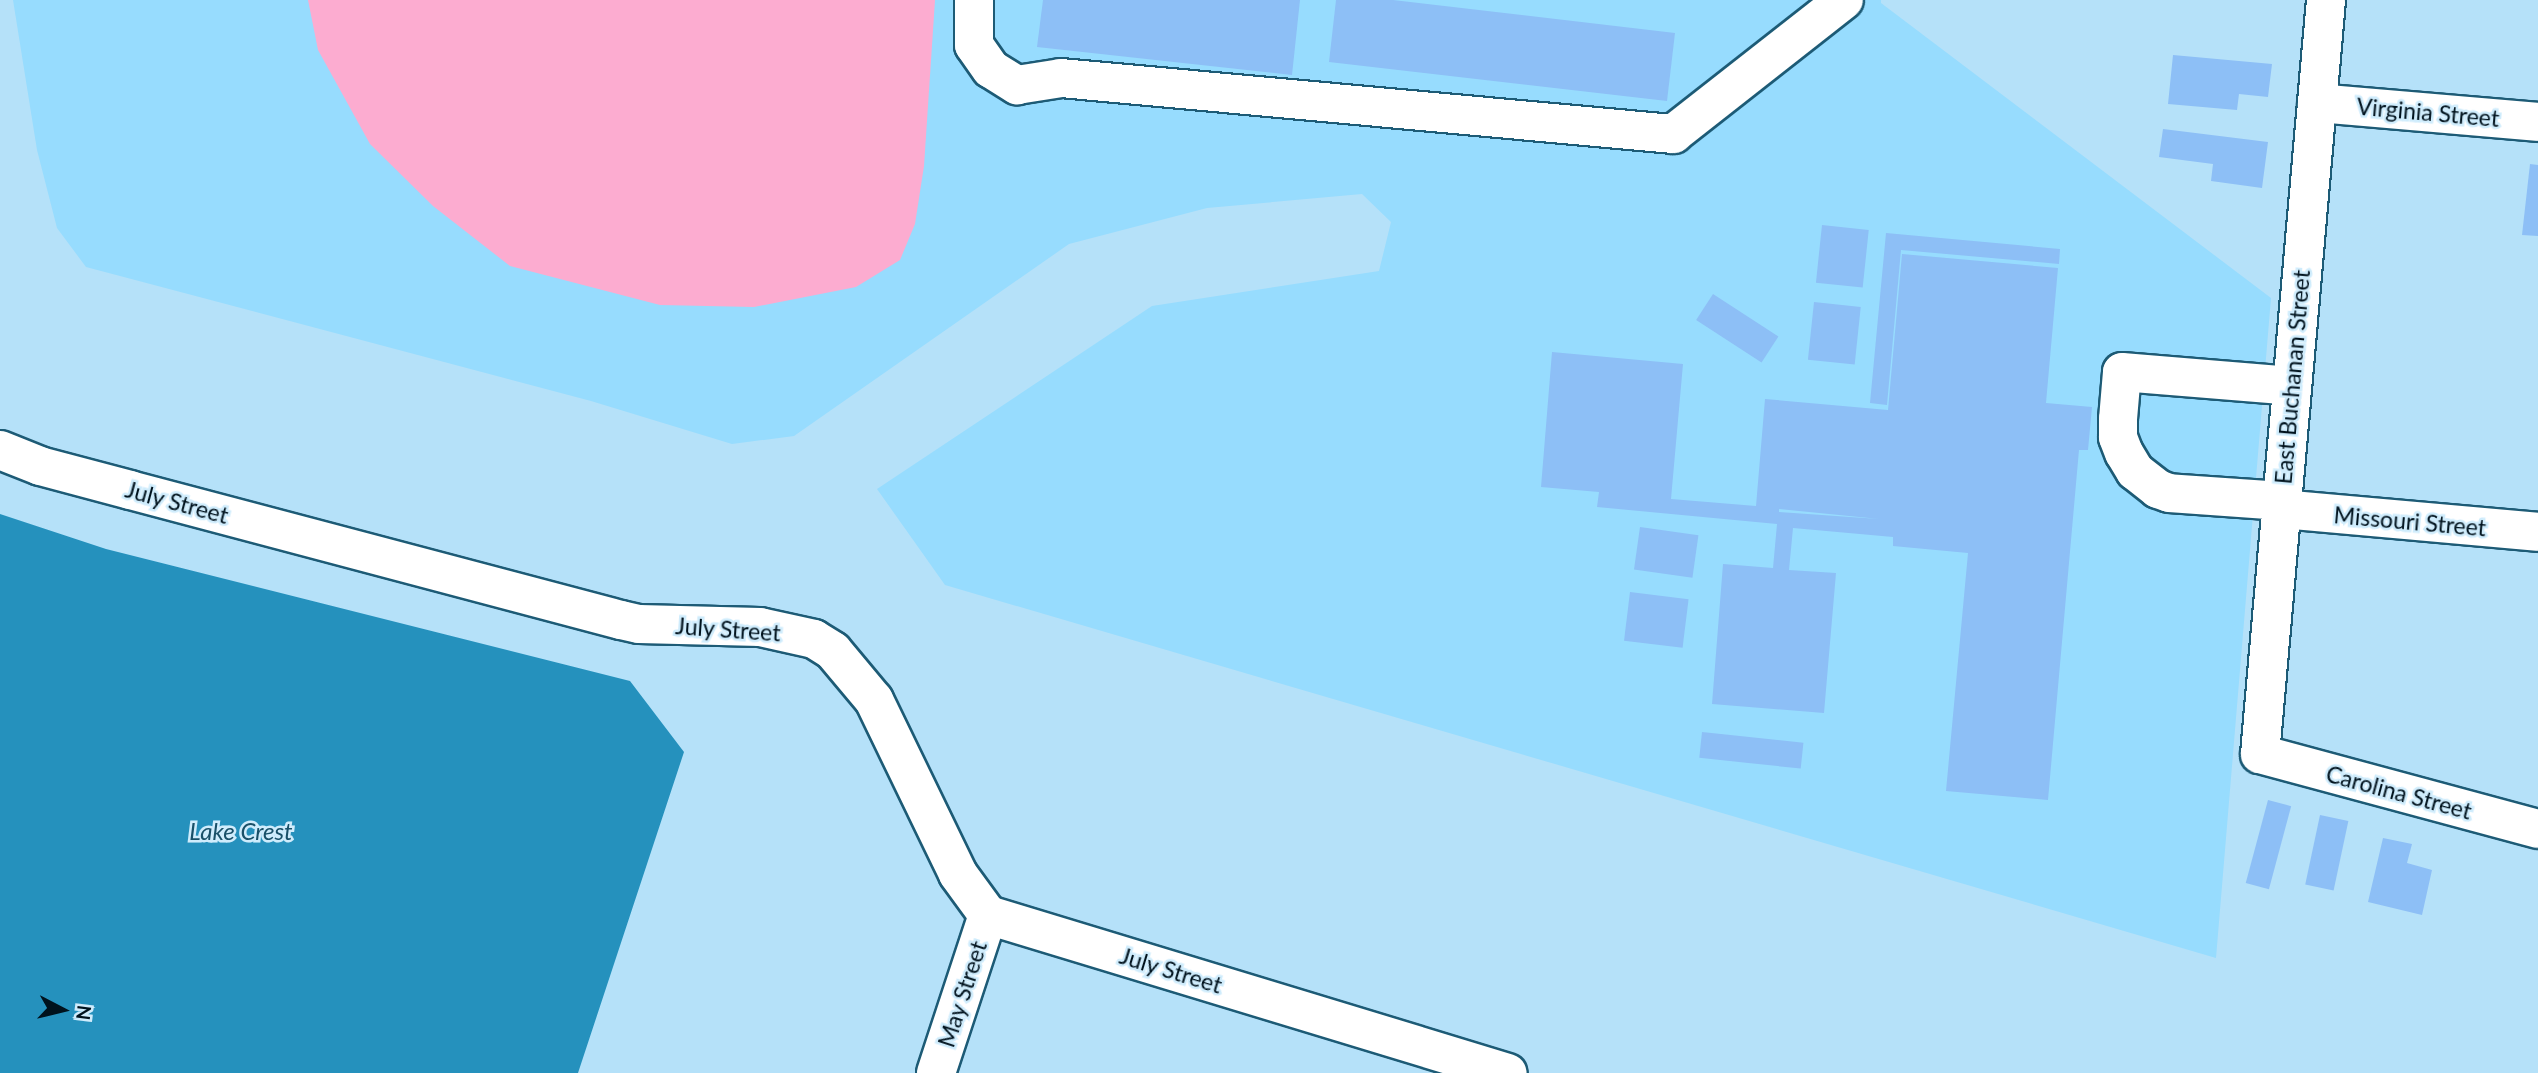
<!DOCTYPE html>
<style>
body{margin:0}
#map{position:relative;width:2538px;height:1073px;overflow:hidden;background:#b5e1f9;font-family:Lato,sans-serif}
div>[style]{position:absolute}
.built>*{inset:0;background:#97dcfe}
.green>*{inset:0;background:#fcacd0}
.water>*{inset:0;background:#2591bd}
.building>*{inset:0;background:#8dbff6;transform-origin:0 0}
.roads{filter:drop-shadow(2px 0 #1d5b76) drop-shadow(-2px 0 #1d5b76) drop-shadow(0 2px #1d5b76) drop-shadow(0 -2px #1d5b76)}
.minor>*{height:38px;margin:-19px;padding:0 19px;transform-origin:19px;border-radius:19px;background:#fff}
span{translate:-50% -50%;white-space:nowrap;text-align:center;line-height:1.15;-webkit-text-stroke:5px #cfecfc;paint-order:stroke}
.street-label{font-size:23px;color:#00121d}
.water-label{font-size:24px;color:#195068;font-style:italic}
.north{position:absolute;left:28px;top:975px;width:70px;height:70px;-webkit-text-stroke:5px #cfecfc;paint-order:stroke;rotate:97deg;font-size:19px;font-weight:700;line-height:28px;text-align:center;color:#00121d}
.north::after{content:'';display:block;margin:auto;width:24px;height:32px;background:#00121d;clip-path:polygon(50% 0,100% 100%,50% 72%,0 100%)}
</style>
<div id="map">
<div class="built">
<i style="clip-path:polygon(13px 0,1881px 0,1881px 3px,2271px 298px,2216px 958px,945px 585px,877px 489px,1152px 306px,1379px 271px,1391px 222px,1362px 194px,1207px 208px,1069px 244px,794px 436px,732px 444px,591px 401px,86px 267px,57px 228px,37px 150px)"></i>
</div>
<div class="green">
<i style="clip-path:polygon(308px 0,935px 0,924px 166px,915px 224px,900px 260px,856px 287px,754px 307px,660px 305px,510px 266px,433px 206px,370px 144px,318px 50px)"></i>
</div>
<div class="water">
<i style="clip-path:polygon(0 514px,106px 549px,630px 681px,684px 752px,578px 1073px,0 1073px)"></i>
</div>
<div class="building">
<i style="clip-path:polygon(1043px 0,1300px 0,1292px 75px,1037px 47px)"></i>
<i style="clip-path:polygon(1336px 0,1393px 0,1675px 33px,1667px 101px,1329px 62px)"></i>
<i style="clip-path:polygon(2173px 55px,2272px 64px,2268px 97px,2239px 94px,2237px 110px,2168px 104px)"></i>
<i style="clip-path:polygon(2163px 129px,2268px 142px,2262px 188px,2211px 181px,2213px 164px,2159px 157px)"></i>
<i style="clip-path:polygon(2530px 164px,2538px 165px,2538px 236px,2522px 235px)"></i>
<i style="left:1822px;top:225px;width:47px;height:58px;rotate:6deg"></i>
<i style="clip-path:polygon(1886px 233px,2060px 249px,2059px 264px,1901px 250px,1887px 405px,1870px 403px)"></i>
<i style="clip-path:polygon(evenodd,1902px 254px,2058px 268px,2046px 403px,2092px 407px,2088px 450px,2079px 450px,2048px 800px,1946px 791px,1968px 553px,1893px 546px,1893px 537px,1793px 528px,1789px 570px,1836px 573px,1824px 713px,1712px 704px,1723px 564px,1773px 568px,1777px 524px,1597px 507px,1599px 492px,1541px 487px,1552px 352px,1683px 364px,1671px 499px,1756px 506px,1765px 399px,1888px 410px,1902px 254px,1779px 509px,1879px 519px,1779px 512px,1779px 509px)"></i>
<i style="left:1713px;top:294px;width:78px;height:31px;rotate:33deg"></i>
<i style="left:1814px;top:302px;width:47px;height:58px;rotate:6deg"></i>
<i style="left:1640px;top:527px;width:59px;height:43px;rotate:8deg"></i>
<i style="left:1630px;top:592px;width:59px;height:49px;rotate:7deg"></i>
<i style="left:1702px;top:732px;width:102px;height:26px;rotate:6deg"></i>
<i style="left:2268px;top:800px;width:24px;height:86px;rotate:15deg"></i>
<i style="left:2320px;top:815px;width:29px;height:71px;rotate:12deg"></i>
<i style="clip-path:polygon(2383px 838px,2412px 844px,2407px 863px,2432px 870px,2422px 915px,2368px 902px)"></i>
</div>
<div class="roads">
<div class="minor">
<i style="left:974px;top:0;width:45px;rotate:90deg"></i>
<i style="left:974px;top:45px;width:29px;rotate:55deg"></i>
<i style="left:991px;top:69px;width:31px;rotate:32deg"></i>
<i style="left:1017px;top:85px;width:45px;rotate:-9deg"></i>
<i style="left:1061px;top:78px;width:615px;rotate:5.23deg"></i>
<i style="left:1673px;top:134px;width:217px;rotate:-38.1deg"></i>
<i style="left:2326px;top:0;width:757px;rotate:95deg"></i>
<i style="left:2260px;top:754px;width:288px;rotate:15.1deg"></i>
<i style="left:2317px;top:103px;width:222px;rotate:4.9deg"></i>
<i style="left:0;top:450px;width:43px;rotate:21.8deg"></i>
<i style="left:40px;top:466px;width:93px;rotate:14.9deg"></i>
<i style="left:130px;top:490px;width:508px;rotate:14.83deg"></i>
<i style="left:621px;top:620px;width:18px;rotate:13deg"></i>
<i style="left:639px;top:624px;width:121px;rotate:1.4deg"></i>
<i style="left:760px;top:627px;width:55px;rotate:12.5deg"></i>
<i style="left:814px;top:639px;width:22px;rotate:32deg"></i>
<i style="left:833px;top:651px;width:64px;rotate:50.1deg"></i>
<i style="left:874px;top:700px;width:193px;rotate:64.2deg"></i>
<i style="left:958px;top:874px;width:51px;rotate:53.8deg"></i>
<i style="left:988px;top:915px;width:543px;rotate:16.9deg"></i>
<i style="left:2282px;top:501px;width:113px;rotate:-176deg"></i>
<i style="left:2169px;top:493px;width:12px;rotate:-160deg"></i>
<i style="left:2158px;top:489px;width:29px;rotate:-142deg"></i>
<i style="left:2135px;top:471px;width:21px;rotate:-121deg"></i>
<i style="left:2124px;top:453px;width:17px;rotate:-111deg"></i>
<i style="left:2118px;top:437px;width:18px;rotate:-90deg"></i>
<i style="left:2118px;top:419px;width:47px;rotate:-85.1deg"></i>
<i style="left:2122px;top:372px;width:170px;rotate:4.7deg"></i>
<i style="left:2282px;top:509px;width:257px;rotate:5.1deg"></i>
<i style="left:936px;top:1073px;width:166px;rotate:-71.8deg"></i>
</div>
</div>
<div class="street-label">
<span style="left:2428px;top:112px;rotate:5deg">Virginia Street</span>
<span style="left:2292px;top:377px;rotate:-85deg">East Buchanan Street</span>
<span style="left:177px;top:502px;rotate:15deg">July Street</span>
<span style="left:2410px;top:521px;rotate:5deg">Missouri Street</span>
<span style="left:728px;top:629px;rotate:4deg">July Street</span>
<span style="left:2399px;top:792px;rotate:15deg">Carolina Street</span>
<span style="left:1171px;top:970px;rotate:17deg">July Street</span>
<span style="left:962px;top:994px;rotate:-72deg">May Street</span>
</div>
<div class="water-label">
<span style="left:241px;top:831px">Lake Crest</span>
</div>
<div class="north">N</div>
</div>
